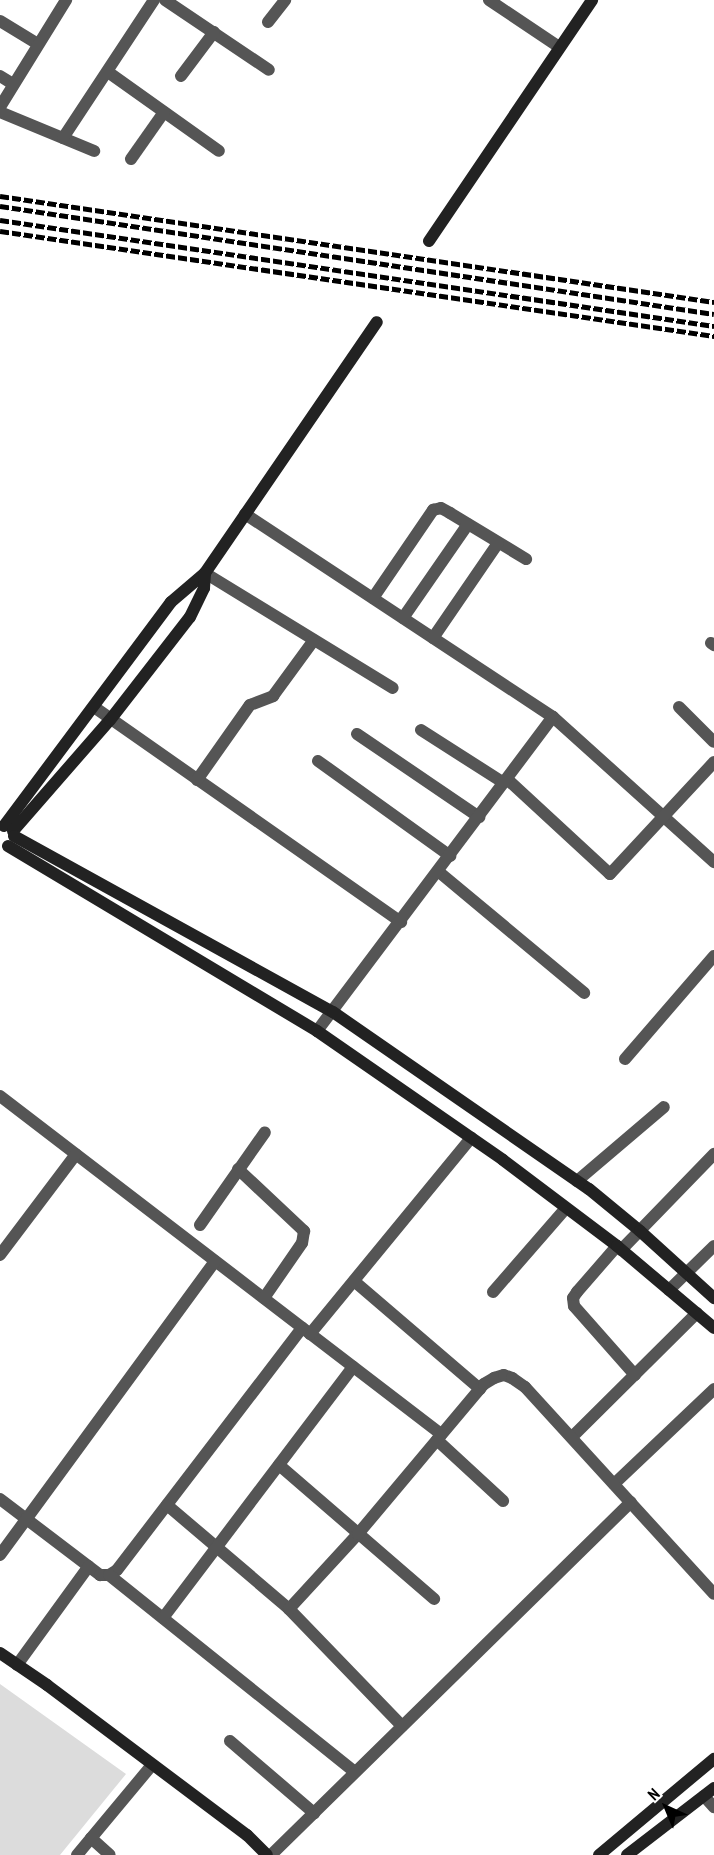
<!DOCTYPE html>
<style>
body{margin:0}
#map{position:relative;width:714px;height:1855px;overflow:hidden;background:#fff;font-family:"PT Sans Narrow",sans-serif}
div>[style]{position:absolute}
.green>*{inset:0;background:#dcdcdc}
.street>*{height:12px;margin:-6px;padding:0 6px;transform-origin:6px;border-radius:6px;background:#555}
.secondary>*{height:12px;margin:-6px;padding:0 6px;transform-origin:6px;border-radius:6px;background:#222}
.rail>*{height:4.5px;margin-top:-2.25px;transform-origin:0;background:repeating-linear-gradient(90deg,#000 0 9px,transparent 0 12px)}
span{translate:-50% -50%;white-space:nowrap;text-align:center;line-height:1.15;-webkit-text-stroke:5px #fff;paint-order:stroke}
.north{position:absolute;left:636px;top:1777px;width:60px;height:60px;-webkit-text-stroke:4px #fff;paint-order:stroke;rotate:316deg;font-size:16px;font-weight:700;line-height:24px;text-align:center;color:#000}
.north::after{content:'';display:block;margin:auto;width:21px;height:27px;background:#000;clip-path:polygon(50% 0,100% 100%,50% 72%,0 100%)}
</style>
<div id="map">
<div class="green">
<i style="clip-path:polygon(0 1684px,126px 1774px,60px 1855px,0 1855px)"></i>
</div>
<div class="street">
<i style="left:165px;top:0;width:125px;rotate:33.9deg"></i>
<i style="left:489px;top:0;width:84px;rotate:33.9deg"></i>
<i style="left:0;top:21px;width:44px;rotate:31.2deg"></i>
<i style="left:268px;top:22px;width:28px;rotate:-52deg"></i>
<i style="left:108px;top:72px;width:136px;rotate:35.4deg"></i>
<i style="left:0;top:76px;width:15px;rotate:32deg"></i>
<i style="left:181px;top:76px;width:55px;rotate:-53.1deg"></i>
<i style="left:0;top:107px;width:126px;rotate:-58.3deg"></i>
<i style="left:0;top:112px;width:102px;rotate:22.5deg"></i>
<i style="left:63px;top:138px;width:165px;rotate:-56.6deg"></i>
<i style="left:131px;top:159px;width:57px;rotate:-54.9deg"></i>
<i style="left:245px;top:514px;width:369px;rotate:33.4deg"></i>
<i style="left:553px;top:717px;width:217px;rotate:42deg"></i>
<i style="left:205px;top:573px;width:220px;rotate:31.5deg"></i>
<i style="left:373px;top:598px;width:107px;rotate:-55.7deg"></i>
<i style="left:433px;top:510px;width:8px;rotate:-14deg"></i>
<i style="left:441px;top:508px;width:10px;rotate:29deg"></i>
<i style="left:450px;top:513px;width:89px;rotate:31.2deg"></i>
<i style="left:403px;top:618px;width:114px;rotate:-55.3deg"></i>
<i style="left:433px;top:638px;width:115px;rotate:-55.6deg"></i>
<i style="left:711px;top:643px;width:4px;rotate:34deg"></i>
<i style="left:94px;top:707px;width:375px;rotate:35deg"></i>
<i style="left:679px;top:707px;width:49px;rotate:45deg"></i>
<i style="left:421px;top:730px;width:98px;rotate:32.6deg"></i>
<i style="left:357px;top:734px;width:148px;rotate:34.2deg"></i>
<i style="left:318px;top:761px;width:163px;rotate:35.7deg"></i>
<i style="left:507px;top:779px;width:140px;rotate:42.7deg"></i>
<i style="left:610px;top:874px;width:153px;rotate:-47.1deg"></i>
<i style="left:197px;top:780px;width:92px;rotate:-54.8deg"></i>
<i style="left:250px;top:705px;width:25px;rotate:-21deg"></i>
<i style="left:273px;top:696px;width:69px;rotate:-53.8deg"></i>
<i style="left:439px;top:872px;width:189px;rotate:39.8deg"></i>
<i style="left:317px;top:1031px;width:393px;rotate:-53.1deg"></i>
<i style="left:625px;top:1059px;width:136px;rotate:-49.2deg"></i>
<i style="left:0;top:1096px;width:556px;rotate:37.47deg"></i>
<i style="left:238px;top:1169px;width:91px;rotate:43.2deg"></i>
<i style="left:304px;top:1231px;width:12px;rotate:99deg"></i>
<i style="left:302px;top:1243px;width:67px;rotate:124.6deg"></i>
<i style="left:577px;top:1181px;width:114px;rotate:-40.4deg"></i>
<i style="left:200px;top:1225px;width:113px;rotate:-55deg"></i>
<i style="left:617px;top:1246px;width:61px;rotate:131deg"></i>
<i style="left:577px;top:1292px;width:7px;rotate:124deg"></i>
<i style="left:573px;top:1298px;width:8px;rotate:83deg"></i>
<i style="left:574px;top:1306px;width:92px;rotate:48.5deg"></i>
<i style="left:621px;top:1250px;width:134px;rotate:-45.9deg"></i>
<i style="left:0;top:1255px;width:126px;rotate:-53deg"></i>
<i style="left:354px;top:1281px;width:166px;rotate:40.6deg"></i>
<i style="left:669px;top:1290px;width:63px;rotate:-44.4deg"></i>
<i style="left:493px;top:1292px;width:111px;rotate:-49deg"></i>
<i style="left:310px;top:1334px;width:254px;rotate:-50.6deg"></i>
<i style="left:572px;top:1437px;width:176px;rotate:-44.8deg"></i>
<i style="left:437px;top:1440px;width:90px;rotate:42.7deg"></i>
<i style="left:279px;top:1465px;width:205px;rotate:40.8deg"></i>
<i style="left:614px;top:1484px;width:138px;rotate:-43.5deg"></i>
<i style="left:0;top:1499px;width:126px;rotate:37.2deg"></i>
<i style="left:100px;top:1575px;width:9px"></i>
<i style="left:109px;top:1575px;width:9px;rotate:-32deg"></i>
<i style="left:117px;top:1570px;width:305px;rotate:-52.6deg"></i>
<i style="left:167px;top:1505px;width:160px;rotate:40.4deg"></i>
<i style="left:0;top:1555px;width:364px;rotate:-53.8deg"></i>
<i style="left:109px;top:1575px;width:315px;rotate:38.7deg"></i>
<i style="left:163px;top:1618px;width:315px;rotate:-52.9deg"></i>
<i style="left:17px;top:1665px;width:122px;rotate:-54deg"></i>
<i style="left:402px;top:1726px;width:163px;rotate:-134deg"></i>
<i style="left:289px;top:1609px;width:102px;rotate:-47.4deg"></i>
<i style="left:358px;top:1534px;width:196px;rotate:-50deg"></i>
<i style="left:484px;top:1384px;width:12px;rotate:-31deg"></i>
<i style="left:494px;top:1378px;width:10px;rotate:-17deg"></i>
<i style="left:504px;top:1375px;width:9px;rotate:21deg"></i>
<i style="left:512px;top:1378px;width:16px;rotate:35deg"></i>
<i style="left:525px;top:1387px;width:280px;rotate:47.6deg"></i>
<i style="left:230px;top:1741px;width:111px;rotate:40.6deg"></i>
<i style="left:704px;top:1796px;width:15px;rotate:48deg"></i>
<i style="left:91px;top:1838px;width:25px;rotate:42deg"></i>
<i style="left:77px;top:1855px;width:117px;rotate:-50.2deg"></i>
<i style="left:271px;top:1855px;width:504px;rotate:-44.44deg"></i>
</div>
<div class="secondary">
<i style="left:429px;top:241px;width:291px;rotate:-55.9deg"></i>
<i style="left:4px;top:826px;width:279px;rotate:-53.3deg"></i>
<i style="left:171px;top:602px;width:45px;rotate:-40.5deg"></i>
<i style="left:205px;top:573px;width:304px;rotate:-55.6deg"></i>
<i style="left:13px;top:831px;width:147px;rotate:-48.9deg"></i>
<i style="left:110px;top:720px;width:130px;rotate:-52.2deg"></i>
<i style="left:190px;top:617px;width:32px;rotate:-64deg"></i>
<i style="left:204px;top:588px;width:15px;rotate:-86deg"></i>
<i style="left:14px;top:836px;width:364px;rotate:28.9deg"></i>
<i style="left:333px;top:1012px;width:311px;rotate:34.7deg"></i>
<i style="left:589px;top:1189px;width:66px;rotate:39.5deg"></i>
<i style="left:640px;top:1231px;width:100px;rotate:42.2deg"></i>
<i style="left:8px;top:846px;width:360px;rotate:30.9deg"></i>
<i style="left:317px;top:1031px;width:226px;rotate:34.7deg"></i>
<i style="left:503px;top:1160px;width:143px;rotate:37deg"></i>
<i style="left:617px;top:1246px;width:127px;rotate:40.2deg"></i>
<i style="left:0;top:1653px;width:57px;rotate:34.2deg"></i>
<i style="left:47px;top:1685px;width:250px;rotate:36.9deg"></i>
<i style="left:247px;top:1835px;width:28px;rotate:45deg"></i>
<i style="left:599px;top:1855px;width:150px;rotate:-39.9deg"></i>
<i style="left:627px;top:1855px;width:110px;rotate:-37.6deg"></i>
</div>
<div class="rail">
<i style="left:0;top:196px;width:722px;rotate:8.44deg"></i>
<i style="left:0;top:206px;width:722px;rotate:8.6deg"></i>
<i style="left:0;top:220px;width:722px;rotate:8.44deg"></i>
<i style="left:0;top:231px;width:722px;rotate:8.37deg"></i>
</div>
<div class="north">N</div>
</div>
